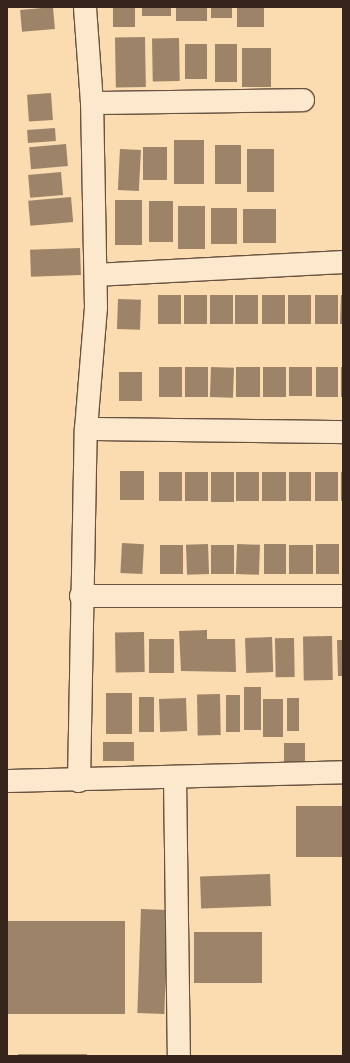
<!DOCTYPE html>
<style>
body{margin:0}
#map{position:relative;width:350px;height:1063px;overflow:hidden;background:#fbdbb0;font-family:"EB Garamond",serif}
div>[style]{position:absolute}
.building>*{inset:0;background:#9d8368;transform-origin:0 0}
.roads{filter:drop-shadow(1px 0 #685240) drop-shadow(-1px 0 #685240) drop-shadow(0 1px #685240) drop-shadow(0 -1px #685240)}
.minor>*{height:22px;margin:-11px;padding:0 11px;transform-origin:11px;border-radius:11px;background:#fce8cc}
span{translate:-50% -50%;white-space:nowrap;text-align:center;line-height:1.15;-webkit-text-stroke:3px #fce8cc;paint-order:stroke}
.frame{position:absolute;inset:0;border:8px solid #37241a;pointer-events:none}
</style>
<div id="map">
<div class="building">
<i style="left:53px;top:7px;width:22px;height:33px;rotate:85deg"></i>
<i style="left:113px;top:7px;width:22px;height:20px"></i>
<i style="left:142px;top:7px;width:29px;height:9px"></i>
<i style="left:176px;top:7px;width:31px;height:14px"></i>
<i style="left:211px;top:7px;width:21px;height:11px"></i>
<i style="left:237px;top:7px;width:27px;height:20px"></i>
<i style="left:145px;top:37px;width:50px;height:30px;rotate:89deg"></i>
<i style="left:179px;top:38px;width:43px;height:27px;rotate:89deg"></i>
<i style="left:207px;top:44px;width:35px;height:22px;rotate:90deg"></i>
<i style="left:215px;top:44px;width:22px;height:38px"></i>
<i style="left:242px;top:48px;width:29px;height:39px"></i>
<i style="left:51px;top:93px;width:27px;height:24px;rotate:86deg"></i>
<i style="left:55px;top:128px;width:13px;height:28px;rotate:86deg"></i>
<i style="left:174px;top:140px;width:30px;height:44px"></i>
<i style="left:66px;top:144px;width:22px;height:37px;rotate:85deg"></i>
<i style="left:241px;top:145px;width:39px;height:26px;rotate:90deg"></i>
<i style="left:143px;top:147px;width:24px;height:33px"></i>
<i style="left:120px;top:149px;width:21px;height:41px;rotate:3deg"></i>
<i style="left:247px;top:149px;width:27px;height:43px"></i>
<i style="left:61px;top:172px;width:23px;height:33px;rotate:85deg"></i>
<i style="left:71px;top:197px;width:25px;height:43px;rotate:85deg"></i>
<i style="left:115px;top:200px;width:27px;height:45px"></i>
<i style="left:173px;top:201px;width:41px;height:24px;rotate:90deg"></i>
<i style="left:178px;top:206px;width:27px;height:43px"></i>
<i style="left:211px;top:208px;width:26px;height:36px"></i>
<i style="left:243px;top:209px;width:33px;height:34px"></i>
<i style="left:80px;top:248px;width:27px;height:50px;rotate:88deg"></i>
<i style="left:158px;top:295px;width:23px;height:29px"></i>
<i style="left:184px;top:295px;width:23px;height:29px"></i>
<i style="left:210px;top:295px;width:23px;height:29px"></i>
<i style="left:235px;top:295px;width:23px;height:29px"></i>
<i style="left:262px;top:295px;width:23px;height:29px"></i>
<i style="left:288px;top:295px;width:23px;height:29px"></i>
<i style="left:315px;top:295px;width:23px;height:29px"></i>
<i style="clip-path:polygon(341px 295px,343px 295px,343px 324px,340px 324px)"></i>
<i style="left:118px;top:299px;width:23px;height:30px;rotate:2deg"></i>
<i style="left:182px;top:367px;width:30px;height:23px;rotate:90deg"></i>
<i style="left:208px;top:367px;width:30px;height:23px;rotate:90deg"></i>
<i style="left:211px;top:367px;width:23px;height:30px;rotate:2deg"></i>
<i style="left:236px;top:367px;width:24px;height:30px"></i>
<i style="left:263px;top:367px;width:23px;height:30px"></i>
<i style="left:289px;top:367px;width:23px;height:29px"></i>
<i style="left:338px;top:367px;width:30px;height:22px;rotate:90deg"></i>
<i style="left:341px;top:367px;width:2px;height:30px"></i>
<i style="left:119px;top:372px;width:23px;height:29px"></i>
<i style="left:120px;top:471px;width:24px;height:29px"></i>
<i style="left:159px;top:472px;width:23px;height:29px"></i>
<i style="left:185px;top:472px;width:23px;height:29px"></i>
<i style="left:211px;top:472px;width:23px;height:30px"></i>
<i style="left:236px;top:472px;width:23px;height:29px"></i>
<i style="left:262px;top:472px;width:24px;height:29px"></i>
<i style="left:289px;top:472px;width:22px;height:29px"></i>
<i style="left:315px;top:472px;width:23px;height:29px"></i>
<i style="left:341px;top:472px;width:2px;height:29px"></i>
<i style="left:122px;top:543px;width:22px;height:30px;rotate:3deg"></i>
<i style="left:208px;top:544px;width:30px;height:22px;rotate:88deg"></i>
<i style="left:237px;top:544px;width:23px;height:30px;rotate:2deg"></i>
<i style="left:286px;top:544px;width:30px;height:22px;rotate:90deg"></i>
<i style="left:339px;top:544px;width:30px;height:23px;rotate:90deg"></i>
<i style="left:160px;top:545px;width:23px;height:29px"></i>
<i style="left:211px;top:545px;width:23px;height:29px"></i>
<i style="left:289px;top:545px;width:24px;height:29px"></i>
<i style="clip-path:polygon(207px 630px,207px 639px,235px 639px,236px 672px,181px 671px,179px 631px)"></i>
<i style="left:144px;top:632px;width:40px;height:29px;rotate:89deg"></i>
<i style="left:332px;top:636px;width:44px;height:29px;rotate:89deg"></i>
<i style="left:272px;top:637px;width:35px;height:27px;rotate:88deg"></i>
<i style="left:294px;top:638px;width:39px;height:19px;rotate:89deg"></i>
<i style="left:149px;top:639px;width:25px;height:34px"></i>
<i style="clip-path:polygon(337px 640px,343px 640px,343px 676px,338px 676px)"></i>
<i style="left:244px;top:687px;width:17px;height:43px"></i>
<i style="left:106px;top:693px;width:26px;height:41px"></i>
<i style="left:220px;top:694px;width:41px;height:23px;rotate:89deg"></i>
<i style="left:226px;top:695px;width:14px;height:37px"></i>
<i style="left:139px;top:697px;width:15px;height:35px"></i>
<i style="left:186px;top:698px;width:33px;height:27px;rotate:88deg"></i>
<i style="left:287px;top:698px;width:12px;height:33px"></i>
<i style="left:263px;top:699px;width:20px;height:38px"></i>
<i style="left:134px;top:742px;width:19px;height:31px;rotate:90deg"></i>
<i style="left:284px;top:743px;width:21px;height:29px"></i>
<i style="left:343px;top:806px;width:51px;height:47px;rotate:90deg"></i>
<i style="left:270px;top:874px;width:32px;height:70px;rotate:88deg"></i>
<i style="left:141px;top:909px;width:27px;height:104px;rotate:2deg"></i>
<i style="left:7px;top:921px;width:118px;height:93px"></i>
<i style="left:194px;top:932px;width:68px;height:51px"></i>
<i style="left:18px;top:1054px;width:69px;height:2px"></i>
</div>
<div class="roads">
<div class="minor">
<i style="left:92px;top:103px;width:211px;rotate:-0.8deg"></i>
<i style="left:96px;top:275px;width:247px;rotate:-3deg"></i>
<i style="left:86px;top:429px;width:257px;rotate:0.7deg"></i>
<i style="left:81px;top:596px;width:262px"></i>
<i style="left:175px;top:778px;width:278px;rotate:89.2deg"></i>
<i style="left:7px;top:781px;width:336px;rotate:-1.5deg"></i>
<i style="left:79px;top:781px;width:352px;rotate:-88.9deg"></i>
<i style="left:86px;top:429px;width:122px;rotate:-85.3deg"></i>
<i style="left:96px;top:307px;width:204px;rotate:-91.1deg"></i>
<i style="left:92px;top:103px;width:96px;rotate:-94.2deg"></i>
</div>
</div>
<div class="frame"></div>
</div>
